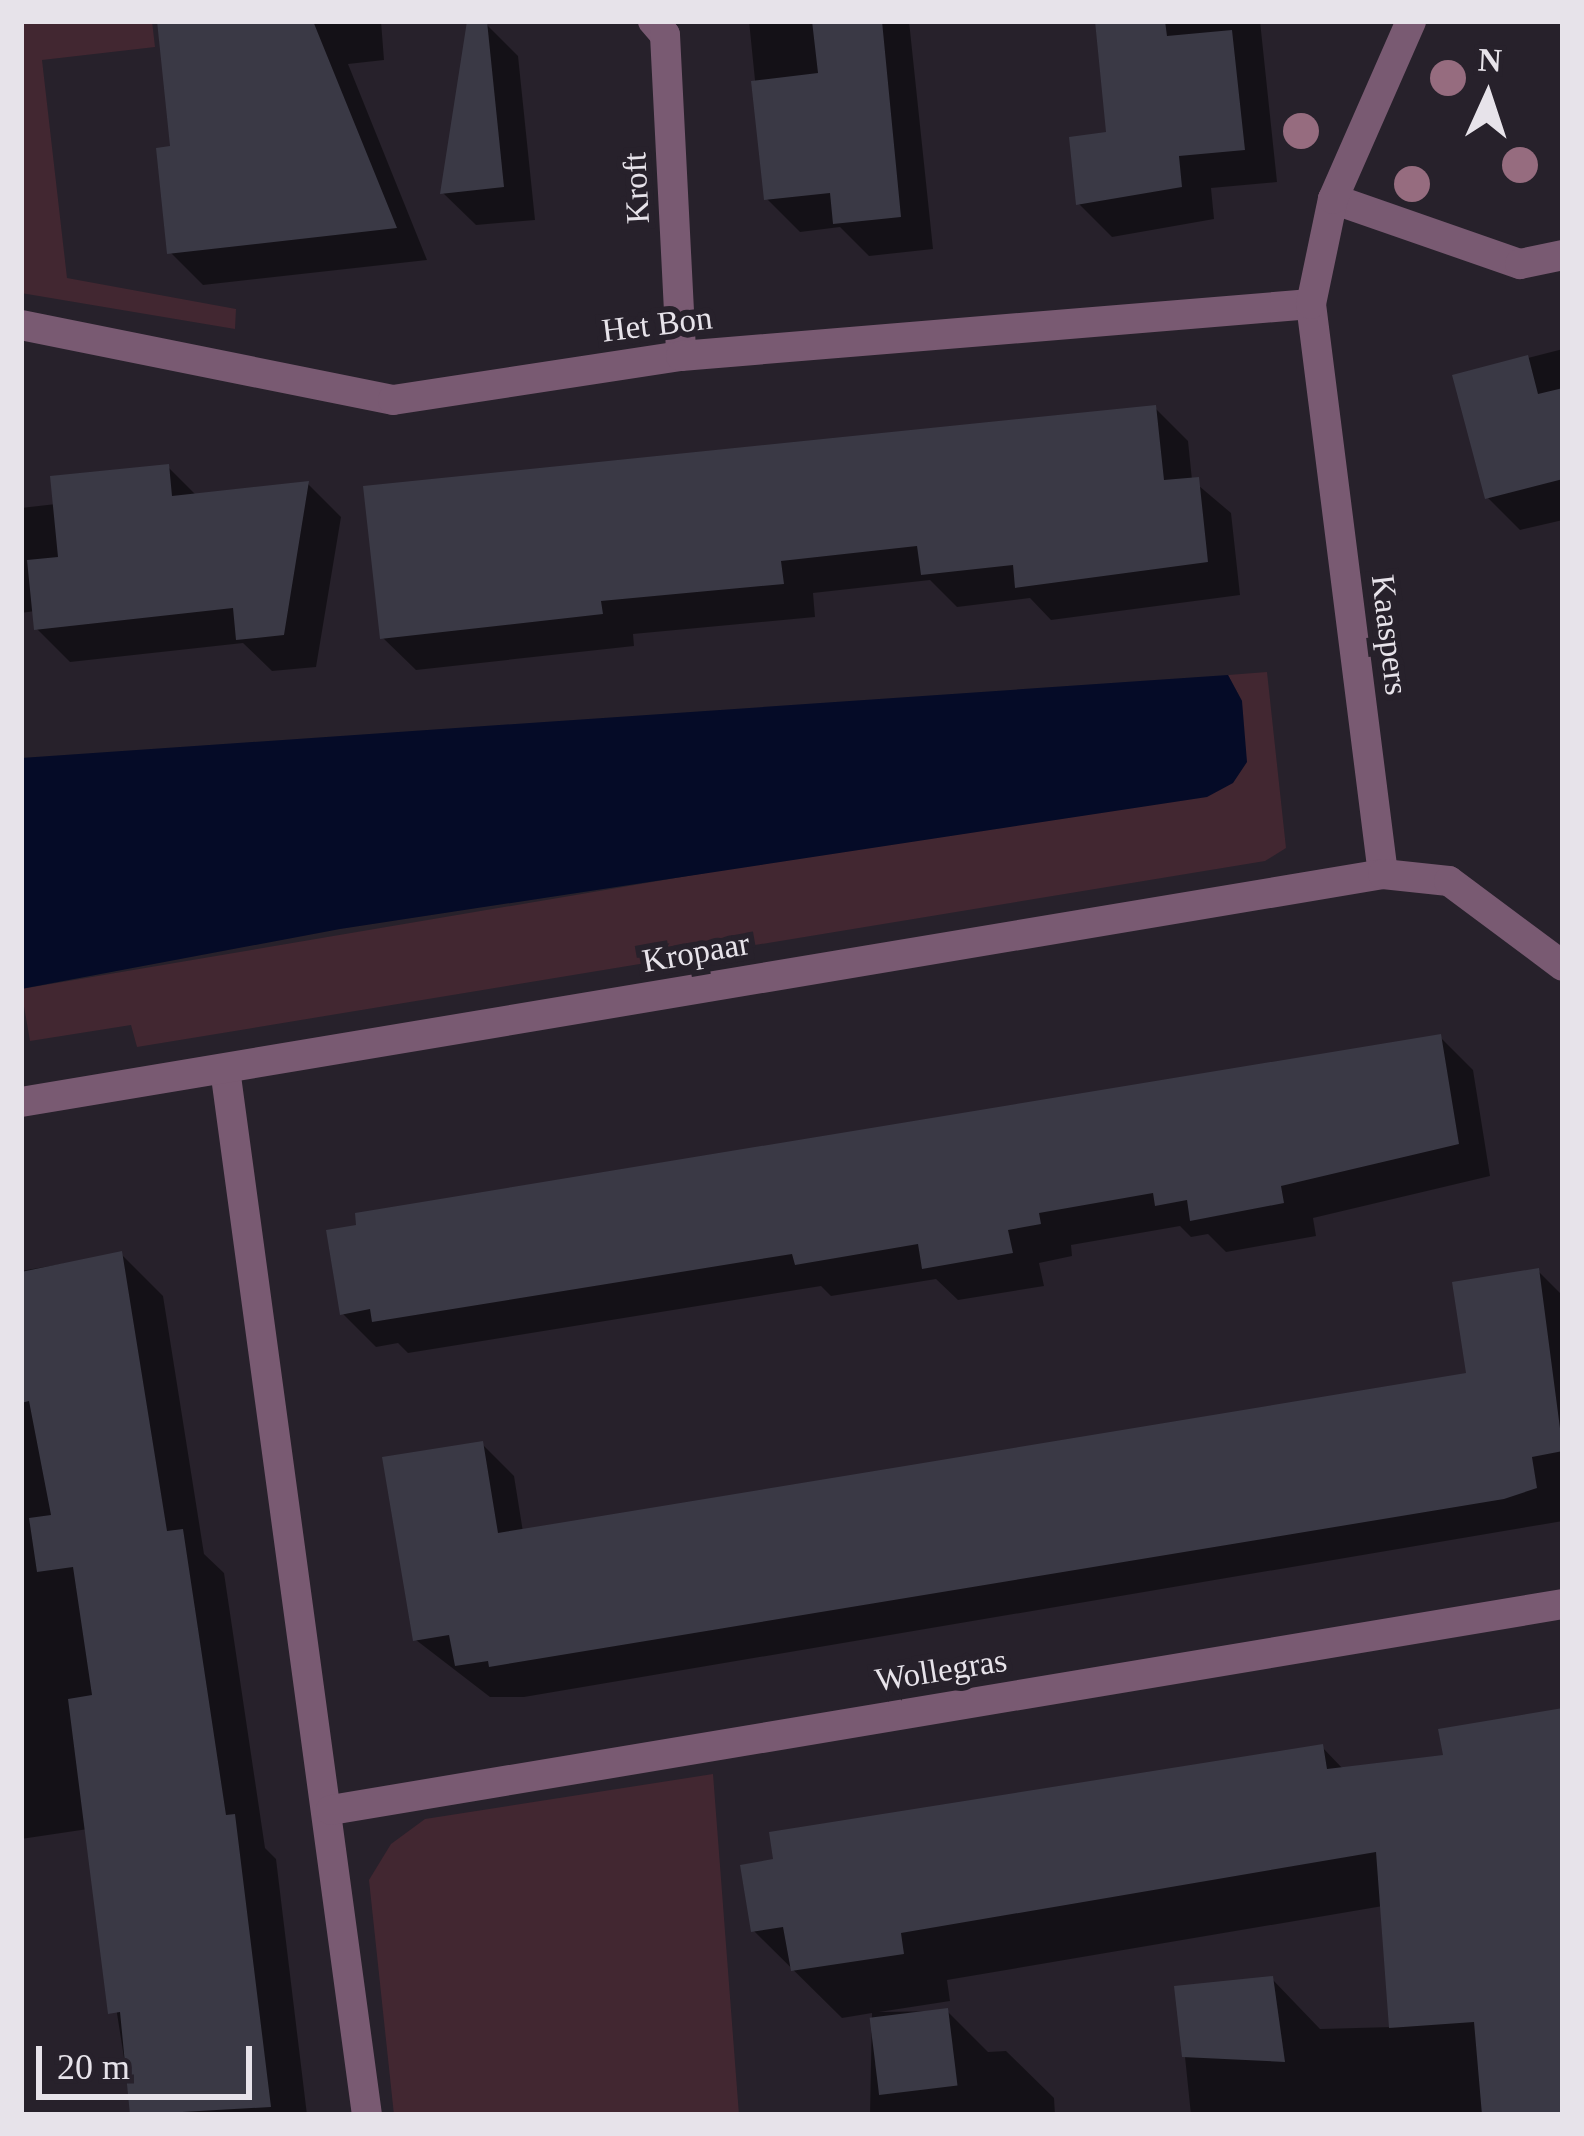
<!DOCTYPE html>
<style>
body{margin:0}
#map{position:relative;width:1584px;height:2136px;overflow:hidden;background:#27212b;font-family:Georgia,serif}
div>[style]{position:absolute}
.green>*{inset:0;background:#422731}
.water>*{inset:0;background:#050b27}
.shadow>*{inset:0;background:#0007}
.building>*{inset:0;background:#3a3945;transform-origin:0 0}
.minor>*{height:30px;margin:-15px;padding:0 15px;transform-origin:15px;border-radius:15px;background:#795a72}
.trees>*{width:36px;height:36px;margin:-18px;border-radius:50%;background:#966c7f}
span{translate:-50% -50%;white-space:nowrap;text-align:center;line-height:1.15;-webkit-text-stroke:12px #27212b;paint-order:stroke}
.street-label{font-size:33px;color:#e7e3ea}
.frame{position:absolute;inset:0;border:24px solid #e7e3ea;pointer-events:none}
.north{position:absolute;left:1428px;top:36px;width:120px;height:120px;-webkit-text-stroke:9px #27212b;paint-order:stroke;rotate:3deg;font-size:33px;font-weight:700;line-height:48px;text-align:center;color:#e7e3ea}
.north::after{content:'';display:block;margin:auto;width:42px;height:54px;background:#e7e3ea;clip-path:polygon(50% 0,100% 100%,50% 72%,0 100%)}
.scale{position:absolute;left:36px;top:2046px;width:216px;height:54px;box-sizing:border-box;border:6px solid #e7e3ea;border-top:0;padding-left:15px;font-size:36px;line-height:42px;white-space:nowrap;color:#e7e3ea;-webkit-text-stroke:9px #27212b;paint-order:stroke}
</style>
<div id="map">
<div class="green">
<i style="clip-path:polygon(21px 21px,152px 21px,155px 47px,42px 60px,67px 278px,236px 309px,235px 329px,21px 293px)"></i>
<i style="clip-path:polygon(1267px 672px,1286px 848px,1265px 861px,137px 1047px,131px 1025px,30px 1041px,21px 989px,705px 873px,1242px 701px,1228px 675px)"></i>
<i style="clip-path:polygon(713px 1774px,739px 2115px,394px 2115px,369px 1880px,391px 1844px,425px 1819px)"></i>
</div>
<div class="water">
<i style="clip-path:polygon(1228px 675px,1242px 701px,1247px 762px,1233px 783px,1207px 797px,340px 929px,21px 989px,21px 758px)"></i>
</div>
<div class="shadow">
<i style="clip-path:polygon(160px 21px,381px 21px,384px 60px,348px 64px,427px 260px,203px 285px,170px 252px,173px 149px)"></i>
<i style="clip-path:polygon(749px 21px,909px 21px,933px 249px,869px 256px,840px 227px,800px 232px,767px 199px)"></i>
<i style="clip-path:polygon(1098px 21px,1260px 21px,1277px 182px,1211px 188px,1214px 219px,1112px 237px,1079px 204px,1110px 135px)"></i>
<i style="clip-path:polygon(485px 23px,518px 56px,535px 220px,476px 225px,443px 193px)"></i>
<i style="clip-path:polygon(1563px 349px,1563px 520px,1520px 530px,1487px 497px,1455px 377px)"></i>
<i style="clip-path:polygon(1155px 408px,1188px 441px,1192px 480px,1231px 513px,1240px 595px,1051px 620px,1030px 598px,957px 607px,930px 580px,813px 593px,815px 617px,633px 634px,634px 646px,416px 670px,382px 637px)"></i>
<i style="clip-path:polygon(168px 467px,197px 496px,308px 484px,341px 517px,316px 667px,272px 671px,243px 643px,70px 662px,37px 629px,35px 611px,21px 613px,21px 508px,56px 504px)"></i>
<i style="clip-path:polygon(1440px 1037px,1473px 1070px,1490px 1176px,1313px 1218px,1316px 1236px,1226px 1252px,1208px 1234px,1191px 1237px,1180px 1226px,1071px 1245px,1072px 1256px,1039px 1263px,1044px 1286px,958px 1300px,936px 1279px,831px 1296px,821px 1286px,408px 1353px,398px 1343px,376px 1347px,343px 1314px)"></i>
<i style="clip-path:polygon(121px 1254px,163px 1296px,204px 1554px,224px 1573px,265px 1848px,276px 1859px,307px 2115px,133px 2115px,88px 1829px,21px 1839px,21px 1271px)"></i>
<i style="clip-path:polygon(1538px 1271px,1563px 1296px,1563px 1521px,524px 1697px,490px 1697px,416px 1640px,482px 1444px,514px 1476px,523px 1532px,1470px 1376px)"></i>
<i style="clip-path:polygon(1563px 1711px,1563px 2115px,1191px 2115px,1178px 1989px,1272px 1979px,1320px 2029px,1392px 2027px,1383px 1906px,947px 1980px,950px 2001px,879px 2012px,947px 2011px,988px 2052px,1006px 2051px,1054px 2098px,1055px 2115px,870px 2115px,872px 2013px,842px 2018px,754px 1931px,1322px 1747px,1344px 1770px,1446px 1757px)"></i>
</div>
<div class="building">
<i style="clip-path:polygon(157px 21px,313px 21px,397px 228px,167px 254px,156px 148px,170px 146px)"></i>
<i style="clip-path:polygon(467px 21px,487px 21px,504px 187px,440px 194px)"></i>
<i style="clip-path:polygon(812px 21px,882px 21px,901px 217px,833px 224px,830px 193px,764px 200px,751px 81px,818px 73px)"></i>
<i style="clip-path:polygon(1095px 21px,1165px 21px,1167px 36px,1232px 30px,1245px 150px,1179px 156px,1182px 187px,1076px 205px,1069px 137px,1106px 132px)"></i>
<i style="clip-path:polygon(1528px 355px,1538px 394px,1563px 388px,1563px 479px,1485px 499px,1452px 375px)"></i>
<i style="clip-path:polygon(1156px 405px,1164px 480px,1199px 477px,1208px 562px,1015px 588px,1013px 565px,921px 575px,917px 546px,781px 561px,784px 584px,601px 601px,603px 614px,380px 639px,363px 486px)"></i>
<i style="clip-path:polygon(169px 464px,172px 496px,309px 481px,284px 635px,236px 640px,233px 608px,34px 630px,27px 560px,58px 557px,50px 476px)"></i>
<i style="clip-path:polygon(1441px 1034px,1459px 1144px,1281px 1186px,1284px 1203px,1190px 1221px,1187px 1200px,1155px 1206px,1153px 1193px,1039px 1213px,1041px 1224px,1008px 1230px,1013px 1253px,922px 1269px,918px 1244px,795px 1265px,792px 1254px,372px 1322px,370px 1309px,340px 1315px,326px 1230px,356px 1225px,355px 1213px)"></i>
<i style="clip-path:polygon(122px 1251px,167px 1531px,183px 1529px,226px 1815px,235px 1814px,271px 2107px,130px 2115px,120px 2012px,108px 2014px,68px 1699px,92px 1695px,73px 1567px,37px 1572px,29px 1518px,51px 1515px,29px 1401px,21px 1403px,21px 1272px)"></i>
<i style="clip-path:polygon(1539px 1268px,1563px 1451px,1532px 1457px,1537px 1488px,1504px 1499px,489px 1667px,488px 1661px,455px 1666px,449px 1635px,413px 1641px,382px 1457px,483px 1441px,498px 1533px,917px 1464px,1466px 1373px,1452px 1282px)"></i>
<i style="clip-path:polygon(1563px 1708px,1563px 2115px,1482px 2115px,1474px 2022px,1389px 2028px,1376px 1852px,901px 1933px,904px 1954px,791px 1971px,783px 1927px,751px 1932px,740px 1865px,773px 1859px,769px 1832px,1323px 1744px,1327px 1769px,1443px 1755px,1438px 1729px)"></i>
<i style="clip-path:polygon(1273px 1976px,1285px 2062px,1182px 2057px,1174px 1986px)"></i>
<i style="left:948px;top:2008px;width:78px;height:79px;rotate:83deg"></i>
</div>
<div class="minor">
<i style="left:653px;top:21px;width:18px;rotate:49deg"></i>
<i style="left:665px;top:35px;width:321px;rotate:87.1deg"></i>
<i style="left:1333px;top:199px;width:198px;rotate:19.2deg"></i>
<i style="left:1520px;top:264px;width:44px;rotate:-11.8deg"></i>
<i style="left:21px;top:325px;width:379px;rotate:11.4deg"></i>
<i style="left:393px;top:400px;width:291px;rotate:-8.7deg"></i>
<i style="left:681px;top:356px;width:632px;rotate:-4.72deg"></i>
<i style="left:1383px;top:874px;width:575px;rotate:-97.2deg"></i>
<i style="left:1311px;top:304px;width:107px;rotate:-78.2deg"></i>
<i style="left:1333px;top:199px;width:194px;rotate:-66.3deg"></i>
<i style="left:225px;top:1069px;width:1056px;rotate:82.27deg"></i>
<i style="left:21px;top:1102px;width:1381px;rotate:-9.5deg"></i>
<i style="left:1383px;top:874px;width:66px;rotate:6.1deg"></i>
<i style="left:1449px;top:881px;width:142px;rotate:36.7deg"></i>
<i style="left:331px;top:1810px;width:1249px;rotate:-9.49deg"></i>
</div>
<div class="trees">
<i style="left:1448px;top:78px"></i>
<i style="left:1301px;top:131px"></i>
<i style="left:1520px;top:165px"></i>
<i style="left:1412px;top:184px"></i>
</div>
<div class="street-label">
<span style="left:637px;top:188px;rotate:-93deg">Kroft</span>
<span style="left:657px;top:325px;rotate:-7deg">Het Bon</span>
<span style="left:1389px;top:635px;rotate:83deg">Kaaspers</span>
<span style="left:696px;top:953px;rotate:-10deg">Kropaar</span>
<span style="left:941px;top:1671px;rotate:-9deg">Wollegras</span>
</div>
<div class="frame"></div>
<div class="north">N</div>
<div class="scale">20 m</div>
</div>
